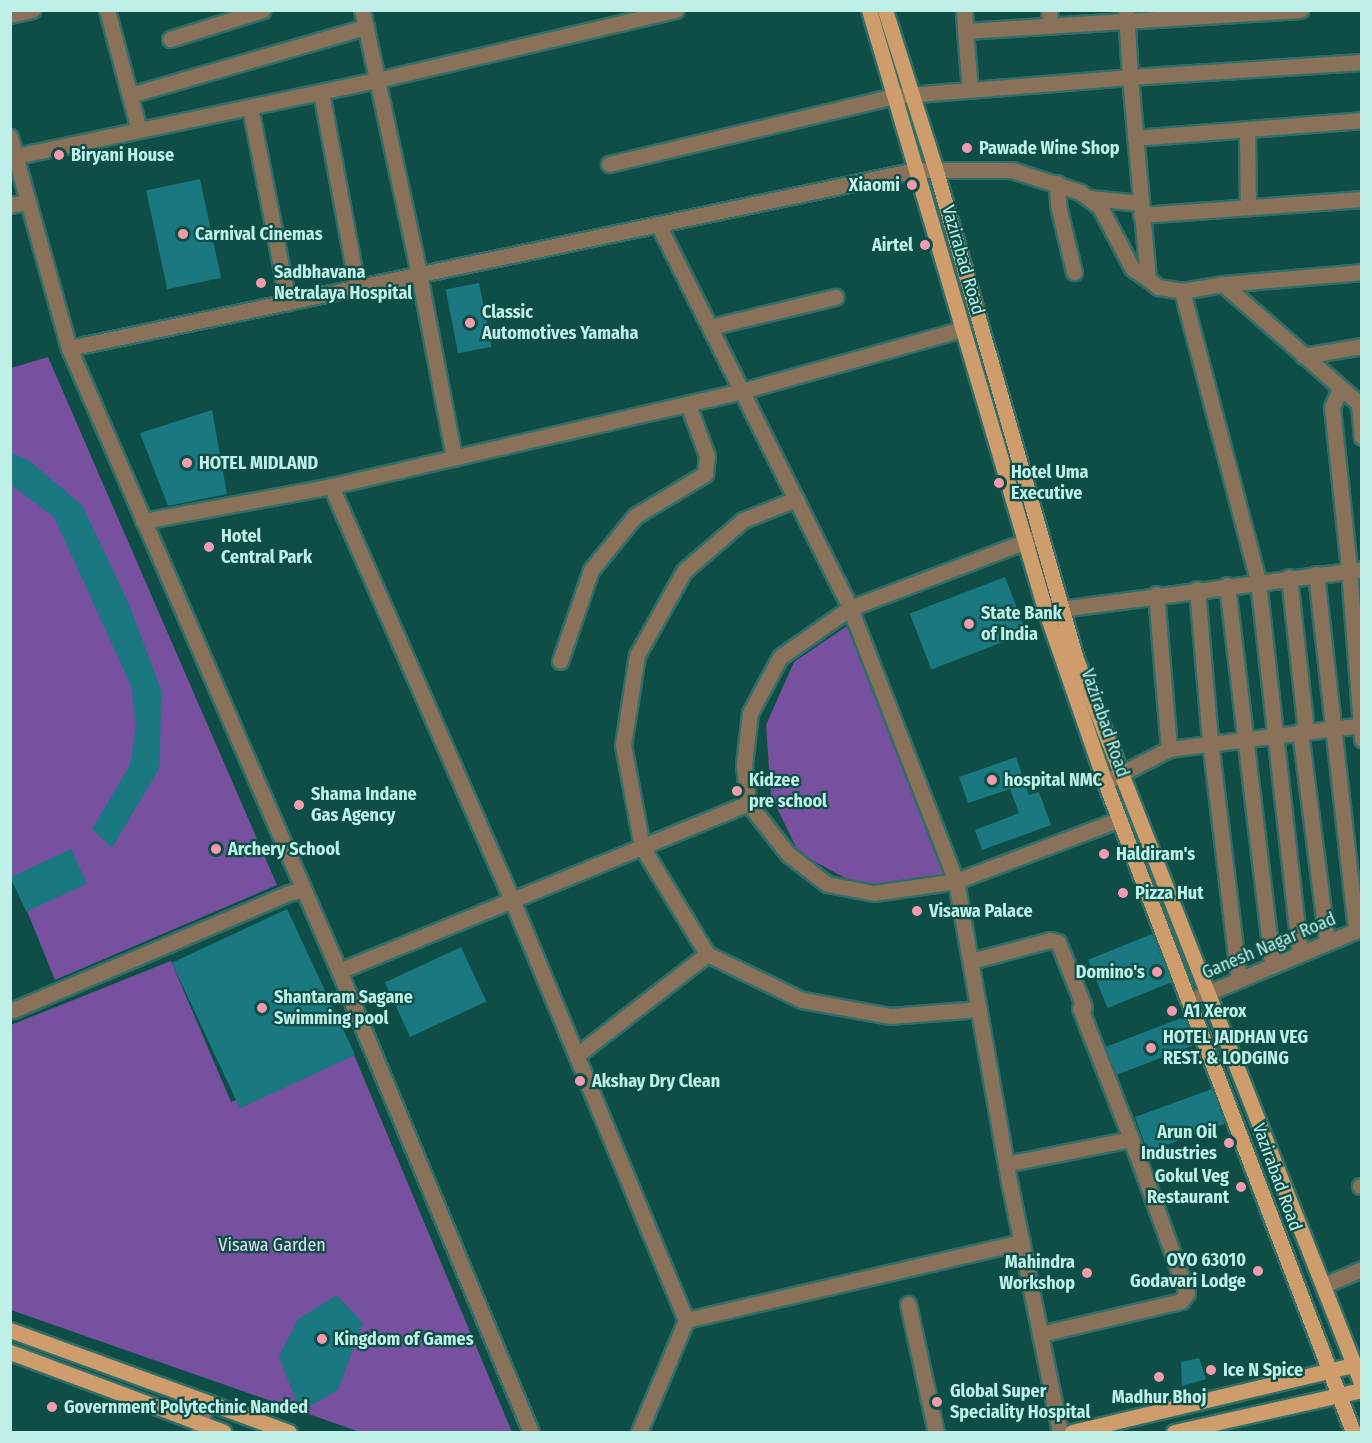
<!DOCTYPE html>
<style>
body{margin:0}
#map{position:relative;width:1372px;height:1443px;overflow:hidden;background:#0e4e47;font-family:"Fira Sans Condensed",sans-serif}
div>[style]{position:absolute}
.green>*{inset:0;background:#7751a0}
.building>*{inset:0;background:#1a7881;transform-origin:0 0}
.roads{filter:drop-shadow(2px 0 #316e67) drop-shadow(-2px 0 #316e67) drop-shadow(0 2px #316e67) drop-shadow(0 -2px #316e67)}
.minor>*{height:15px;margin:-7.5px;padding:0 7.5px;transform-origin:7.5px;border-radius:7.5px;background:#8a715a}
.major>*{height:15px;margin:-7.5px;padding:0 7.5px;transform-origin:7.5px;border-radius:7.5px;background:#cf9d6c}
.dots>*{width:16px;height:16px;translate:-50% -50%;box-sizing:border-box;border:3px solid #0e4e47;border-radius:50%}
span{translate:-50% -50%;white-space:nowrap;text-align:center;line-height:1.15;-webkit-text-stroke:4.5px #0e4e47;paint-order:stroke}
.poi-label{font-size:18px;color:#bef0e8;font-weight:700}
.left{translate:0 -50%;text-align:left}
.right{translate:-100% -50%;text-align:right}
.street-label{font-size:18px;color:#bef0e8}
.park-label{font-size:18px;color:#e8def5}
.frame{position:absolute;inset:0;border:12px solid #bef0e8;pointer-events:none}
</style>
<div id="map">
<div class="green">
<i style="clip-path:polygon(48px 357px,277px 885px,55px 980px,15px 881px,11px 883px,11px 368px)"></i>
<i style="clip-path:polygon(850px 624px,949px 873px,908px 882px,858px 885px,799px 853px,771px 796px,766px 725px,794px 662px)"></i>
<i style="clip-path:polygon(171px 961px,231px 1102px,354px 1055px,512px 1432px,360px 1432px,11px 1310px,11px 1025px)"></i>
</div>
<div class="building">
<i style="left:200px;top:179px;width:101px;height:55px;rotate:78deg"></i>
<i style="left:479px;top:283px;width:65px;height:34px;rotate:79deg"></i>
<i style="clip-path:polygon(212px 410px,227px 494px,168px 506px,140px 433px)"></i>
<i style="clip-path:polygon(10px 453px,27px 459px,82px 505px,129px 604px,162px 692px,159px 769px,112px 848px,92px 829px,130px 765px,136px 726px,131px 686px,54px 517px,10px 484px)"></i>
<i style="left:1005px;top:577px;width:60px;height:102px;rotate:69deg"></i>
<i style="clip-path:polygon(1016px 757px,1029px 795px,1039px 792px,1051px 825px,982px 850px,975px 830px,1019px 813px,1010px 789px,968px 803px,959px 777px)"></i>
<i style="left:71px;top:849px;width:38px;height:67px;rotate:65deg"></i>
<i style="left:287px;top:909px;width:161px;height:127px;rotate:65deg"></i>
<i style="left:1152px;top:934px;width:52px;height:69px;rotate:68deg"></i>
<i style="left:461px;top:947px;width:60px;height:84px;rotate:65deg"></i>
<i style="left:1184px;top:1017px;width:30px;height:84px;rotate:69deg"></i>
<i style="left:1212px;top:1089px;width:37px;height:82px;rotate:70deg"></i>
<i style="clip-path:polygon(337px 1295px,363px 1323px,338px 1390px,300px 1412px,279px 1356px,298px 1319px)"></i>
<i style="clip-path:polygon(1199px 1358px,1206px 1379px,1182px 1386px,1181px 1362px)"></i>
</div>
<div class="roads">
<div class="minor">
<i style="left:107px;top:10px;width:124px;rotate:75.1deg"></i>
<i style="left:362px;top:10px;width:270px;rotate:77.8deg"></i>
<i style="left:419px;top:274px;width:187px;rotate:79.2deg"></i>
<i style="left:964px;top:10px;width:21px;rotate:87deg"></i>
<i style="left:1049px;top:10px;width:16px;rotate:86deg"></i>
<i style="left:1126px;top:10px;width:67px;rotate:86.6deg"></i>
<i style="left:1130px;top:77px;width:232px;rotate:-3.7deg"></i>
<i style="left:10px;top:15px;width:23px;rotate:-13deg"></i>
<i style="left:170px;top:39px;width:97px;rotate:-17.3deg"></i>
<i style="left:970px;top:90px;width:59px;rotate:-94.8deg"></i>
<i style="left:965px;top:31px;width:336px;rotate:-3.6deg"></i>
<i style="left:321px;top:92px;width:198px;rotate:79.5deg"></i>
<i style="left:130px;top:95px;width:246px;rotate:-16.1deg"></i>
<i style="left:250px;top:107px;width:199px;rotate:79deg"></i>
<i style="left:1247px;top:129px;width:78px;rotate:89.3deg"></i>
<i style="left:10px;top:137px;width:219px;rotate:74.4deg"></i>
<i style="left:69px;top:348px;width:679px;rotate:66.57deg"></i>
<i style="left:339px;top:971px;width:499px;rotate:67.4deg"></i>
<i style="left:1135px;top:138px;width:228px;rotate:-4.5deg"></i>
<i style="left:16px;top:156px;width:369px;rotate:-11.9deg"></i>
<i style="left:377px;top:80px;width:307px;rotate:-13.2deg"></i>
<i style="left:609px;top:164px;width:293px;rotate:-13.4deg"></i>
<i style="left:894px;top:96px;width:237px;rotate:-4.6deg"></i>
<i style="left:1130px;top:77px;width:203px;rotate:84.9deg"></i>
<i style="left:1148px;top:279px;width:13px;rotate:39deg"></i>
<i style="left:1158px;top:287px;width:24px;rotate:9deg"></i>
<i style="left:1182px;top:291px;width:42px;rotate:-9.7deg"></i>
<i style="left:1223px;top:284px;width:185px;rotate:41.3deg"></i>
<i style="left:1057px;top:183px;width:22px;rotate:87deg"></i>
<i style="left:1058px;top:205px;width:69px;rotate:76.6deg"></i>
<i style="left:1091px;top:198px;width:49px;rotate:5.8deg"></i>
<i style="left:10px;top:205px;width:18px;rotate:-9deg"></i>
<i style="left:1141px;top:215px;width:222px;rotate:-4.1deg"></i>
<i style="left:658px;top:224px;width:429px;rotate:63.4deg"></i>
<i style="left:850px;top:608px;width:293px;rotate:68.8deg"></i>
<i style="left:956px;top:881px;width:305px;rotate:80deg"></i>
<i style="left:1009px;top:1181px;width:256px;rotate:78.5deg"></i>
<i style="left:1223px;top:284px;width:140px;rotate:-4.9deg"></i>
<i style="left:1182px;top:291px;width:300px;rotate:75.3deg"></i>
<i style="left:1258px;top:581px;width:374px;rotate:83.6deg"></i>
<i style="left:710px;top:327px;width:129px;rotate:-13.5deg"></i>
<i style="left:69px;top:348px;width:866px;rotate:-11.87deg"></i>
<i style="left:916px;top:170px;width:96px"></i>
<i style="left:1012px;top:170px;width:71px;rotate:17.9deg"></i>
<i style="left:1080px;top:192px;width:25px;rotate:37deg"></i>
<i style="left:1100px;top:207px;width:69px;rotate:62.3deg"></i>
<i style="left:1132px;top:268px;width:19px;rotate:35deg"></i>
<i style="left:1303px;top:356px;width:60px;rotate:-9.6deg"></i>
<i style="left:1340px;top:389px;width:20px;rotate:114deg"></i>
<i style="left:1332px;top:407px;width:164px;rotate:84deg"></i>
<i style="left:1349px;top:570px;width:170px;rotate:85.6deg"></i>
<i style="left:1359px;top:405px;width:32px;rotate:85deg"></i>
<i style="left:331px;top:486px;width:452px;rotate:66.4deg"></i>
<i style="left:512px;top:900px;width:455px;rotate:67.5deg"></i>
<i style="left:796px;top:499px;width:57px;rotate:158.4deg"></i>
<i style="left:743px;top:520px;width:78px;rotate:139.2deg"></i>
<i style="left:684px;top:571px;width:96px;rotate:119.2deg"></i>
<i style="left:637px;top:655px;width:91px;rotate:98.8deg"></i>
<i style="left:623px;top:745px;width:104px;rotate:79.4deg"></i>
<i style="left:642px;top:847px;width:125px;rotate:58.7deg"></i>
<i style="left:707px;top:954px;width:106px;rotate:25.8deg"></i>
<i style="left:802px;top:1000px;width:89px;rotate:10.3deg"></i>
<i style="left:890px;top:1016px;width:89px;rotate:-4.5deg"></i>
<i style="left:143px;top:521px;width:191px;rotate:-10.5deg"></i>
<i style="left:331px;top:486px;width:422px;rotate:-13deg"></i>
<i style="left:742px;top:391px;width:229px;rotate:-15.7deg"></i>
<i style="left:1037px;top:537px;width:200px;rotate:159.2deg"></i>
<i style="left:850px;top:608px;width:85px;rotate:145deg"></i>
<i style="left:780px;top:657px;width:64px;rotate:118.2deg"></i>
<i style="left:750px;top:713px;width:52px;rotate:96.6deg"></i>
<i style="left:744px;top:765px;width:38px;rotate:84deg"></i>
<i style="left:748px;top:803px;width:65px;rotate:51.9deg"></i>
<i style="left:788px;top:854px;width:49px;rotate:37.6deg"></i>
<i style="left:827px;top:884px;width:48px;rotate:10.8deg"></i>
<i style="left:874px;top:893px;width:83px;rotate:-8.3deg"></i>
<i style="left:956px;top:881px;width:175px;rotate:-20.7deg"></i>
<i style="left:1316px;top:574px;width:358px;rotate:83.6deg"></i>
<i style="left:1289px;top:577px;width:154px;rotate:83.7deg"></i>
<i style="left:1227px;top:585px;width:383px;rotate:83.2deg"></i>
<i style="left:1197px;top:589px;width:153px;rotate:85.1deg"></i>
<i style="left:1210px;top:741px;width:240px;rotate:83.1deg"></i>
<i style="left:1156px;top:594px;width:156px;rotate:85.2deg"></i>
<i style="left:1060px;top:609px;width:305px;rotate:-7.5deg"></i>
<i style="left:560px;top:661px;width:96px;rotate:-71.2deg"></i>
<i style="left:591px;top:570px;width:70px;rotate:-50.8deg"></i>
<i style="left:635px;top:516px;width:82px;rotate:-31deg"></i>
<i style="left:705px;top:474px;width:18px;rotate:-84deg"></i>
<i style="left:707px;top:456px;width:55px;rotate:-110.1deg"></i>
<i style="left:1300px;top:731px;width:213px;rotate:82.7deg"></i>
<i style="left:1105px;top:782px;width:72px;rotate:-27.3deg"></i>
<i style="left:1169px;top:749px;width:194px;rotate:-7.1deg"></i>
<i style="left:971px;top:961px;width:82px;rotate:-14.9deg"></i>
<i style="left:1050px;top:940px;width:8px;rotate:14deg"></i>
<i style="left:1058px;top:942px;width:70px;rotate:68.2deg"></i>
<i style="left:339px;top:971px;width:442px;rotate:-22.3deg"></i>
<i style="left:1191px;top:1000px;width:186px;rotate:-22.8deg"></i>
<i style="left:1080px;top:1008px;width:141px;rotate:68.7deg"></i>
<i style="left:13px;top:1010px;width:299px;rotate:-23deg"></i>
<i style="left:288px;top:893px;width:16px;rotate:-11deg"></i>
<i style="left:577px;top:1055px;width:165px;rotate:-37.8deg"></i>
<i style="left:1006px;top:1164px;width:127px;rotate:-11.3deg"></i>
<i style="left:1131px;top:1139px;width:164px;rotate:70deg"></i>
<i style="left:1187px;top:1293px;width:10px;rotate:127deg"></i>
<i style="left:1181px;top:1301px;width:145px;rotate:166.8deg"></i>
<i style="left:1360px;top:1186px;width:2px"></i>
<i style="left:1324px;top:1285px;width:41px;rotate:-22.8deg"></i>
<i style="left:908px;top:1304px;width:131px;rotate:77.7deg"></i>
<i style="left:199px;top:1432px;width:31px;rotate:-77deg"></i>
<i style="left:639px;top:1432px;width:121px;rotate:-67.2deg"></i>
<i style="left:686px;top:1320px;width:345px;rotate:-13.1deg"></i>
</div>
<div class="major">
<i style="left:869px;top:10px;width:624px;rotate:73.63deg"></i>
<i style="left:1045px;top:609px;width:183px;rotate:70.9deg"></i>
<i style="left:1105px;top:782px;width:696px;rotate:69.12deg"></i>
<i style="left:885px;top:10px;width:169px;rotate:72.4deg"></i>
<i style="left:936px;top:171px;width:508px;rotate:73.99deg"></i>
<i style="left:1076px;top:659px;width:780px;rotate:68.5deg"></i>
<i style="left:10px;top:1330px;width:297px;rotate:20.1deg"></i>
<i style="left:10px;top:1352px;width:228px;rotate:20.5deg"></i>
<i style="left:1072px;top:1432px;width:290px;rotate:-13.4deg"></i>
<i style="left:1174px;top:1432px;width:193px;rotate:-12.6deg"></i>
</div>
</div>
<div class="dots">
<i style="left:967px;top:148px;background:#f29aae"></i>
<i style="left:59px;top:155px;background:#f29aae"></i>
<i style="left:912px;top:185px;background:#f29aae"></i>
<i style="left:183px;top:234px;background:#f29aae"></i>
<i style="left:925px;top:245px;background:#f29aae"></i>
<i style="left:261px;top:283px;background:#f29aae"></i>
<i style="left:470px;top:323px;background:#f29aae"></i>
<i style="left:187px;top:463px;background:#f29aae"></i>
<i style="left:999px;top:483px;background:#f29aae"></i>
<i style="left:209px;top:547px;background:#f29aae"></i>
<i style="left:969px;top:624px;background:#f29aae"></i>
<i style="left:992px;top:780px;background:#f29aae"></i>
<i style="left:737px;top:791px;background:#f29aae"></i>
<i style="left:299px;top:805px;background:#f29aae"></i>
<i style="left:216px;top:849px;background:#f29aae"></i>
<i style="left:1104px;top:854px;background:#f29aae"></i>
<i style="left:1123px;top:893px;background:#f29aae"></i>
<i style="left:917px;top:911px;background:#f29aae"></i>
<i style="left:1157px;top:972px;background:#f29aae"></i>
<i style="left:262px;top:1008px;background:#f29aae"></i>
<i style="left:1172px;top:1011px;background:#f29aae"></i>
<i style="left:1151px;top:1048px;background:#f29aae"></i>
<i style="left:580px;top:1081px;background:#f29aae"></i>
<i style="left:1229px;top:1143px;background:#f29aae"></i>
<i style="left:1241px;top:1187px;background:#f29aae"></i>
<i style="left:1258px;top:1271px;background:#f29aae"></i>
<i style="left:1087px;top:1273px;background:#f29aae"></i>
<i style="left:322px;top:1339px;background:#f29aae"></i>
<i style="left:1211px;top:1370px;background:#f29aae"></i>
<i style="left:1159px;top:1377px;background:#f29aae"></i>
<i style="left:937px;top:1402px;background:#f29aae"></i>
<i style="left:52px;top:1407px;background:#f29aae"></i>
</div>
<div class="poi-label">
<span class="left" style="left:979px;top:148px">Pawade Wine Shop</span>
<span class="left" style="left:71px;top:155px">Biryani House</span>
<span class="right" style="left:900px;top:185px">Xiaomi</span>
<span class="left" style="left:195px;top:234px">Carnival Cinemas</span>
<span class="right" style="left:913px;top:245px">Airtel</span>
<span class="left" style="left:274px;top:283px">Sadbhavana<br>Netralaya Hospital</span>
<span class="left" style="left:482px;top:323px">Classic<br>Automotives Yamaha</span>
<span class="left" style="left:199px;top:463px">HOTEL MIDLAND</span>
<span class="left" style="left:1011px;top:483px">Hotel Uma<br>Executive</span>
<span class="left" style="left:221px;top:547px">Hotel<br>Central Park</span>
<span class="left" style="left:981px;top:624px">State Bank<br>of India</span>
<span class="left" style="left:1004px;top:780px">hospital NMC</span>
<span class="left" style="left:749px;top:791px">Kidzee<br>pre school</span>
<span class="left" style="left:311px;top:805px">Shama Indane<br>Gas Agency</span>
<span class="left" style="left:228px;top:849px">Archery School</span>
<span class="left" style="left:1116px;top:854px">Haldiram's</span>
<span class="left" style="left:1135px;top:893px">Pizza Hut</span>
<span class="left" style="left:929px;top:911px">Visawa Palace</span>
<span class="right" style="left:1145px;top:972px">Domino's</span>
<span class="left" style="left:274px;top:1008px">Shantaram Sagane<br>Swimming pool</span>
<span class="left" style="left:1184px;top:1011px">A1 Xerox</span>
<span class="left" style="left:1163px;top:1048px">HOTEL JAIDHAN VEG<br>REST. &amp; LODGING</span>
<span class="left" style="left:592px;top:1081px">Akshay Dry Clean</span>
<span class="right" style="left:1217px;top:1143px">Arun Oil<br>Industries</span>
<span class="right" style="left:1229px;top:1187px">Gokul Veg<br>Restaurant</span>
<span class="right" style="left:1246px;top:1271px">OYO 63010<br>Godavari Lodge</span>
<span class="right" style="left:1075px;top:1273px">Mahindra<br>Workshop</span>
<span class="left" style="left:334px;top:1339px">Kingdom of Games</span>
<span class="left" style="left:1223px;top:1370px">Ice N Spice</span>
<span class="left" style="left:950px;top:1402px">Global Super<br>Speciality Hospital</span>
<span style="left:1159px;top:1397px">Madhur Bhoj</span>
<span class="left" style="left:64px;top:1407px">Government Polytechnic Nanded</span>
</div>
<div class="street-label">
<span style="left:963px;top:260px;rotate:74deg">Vazirabad Road</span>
<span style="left:1105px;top:723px;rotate:71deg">Vazirabad Road</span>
<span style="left:1269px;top:946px;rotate:-23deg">Ganesh Nagar Road</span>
<span style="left:1277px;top:1177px;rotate:70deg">Vazirabad Road</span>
</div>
<div class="park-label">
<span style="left:272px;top:1245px">Visawa Garden</span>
</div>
<div class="frame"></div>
</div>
